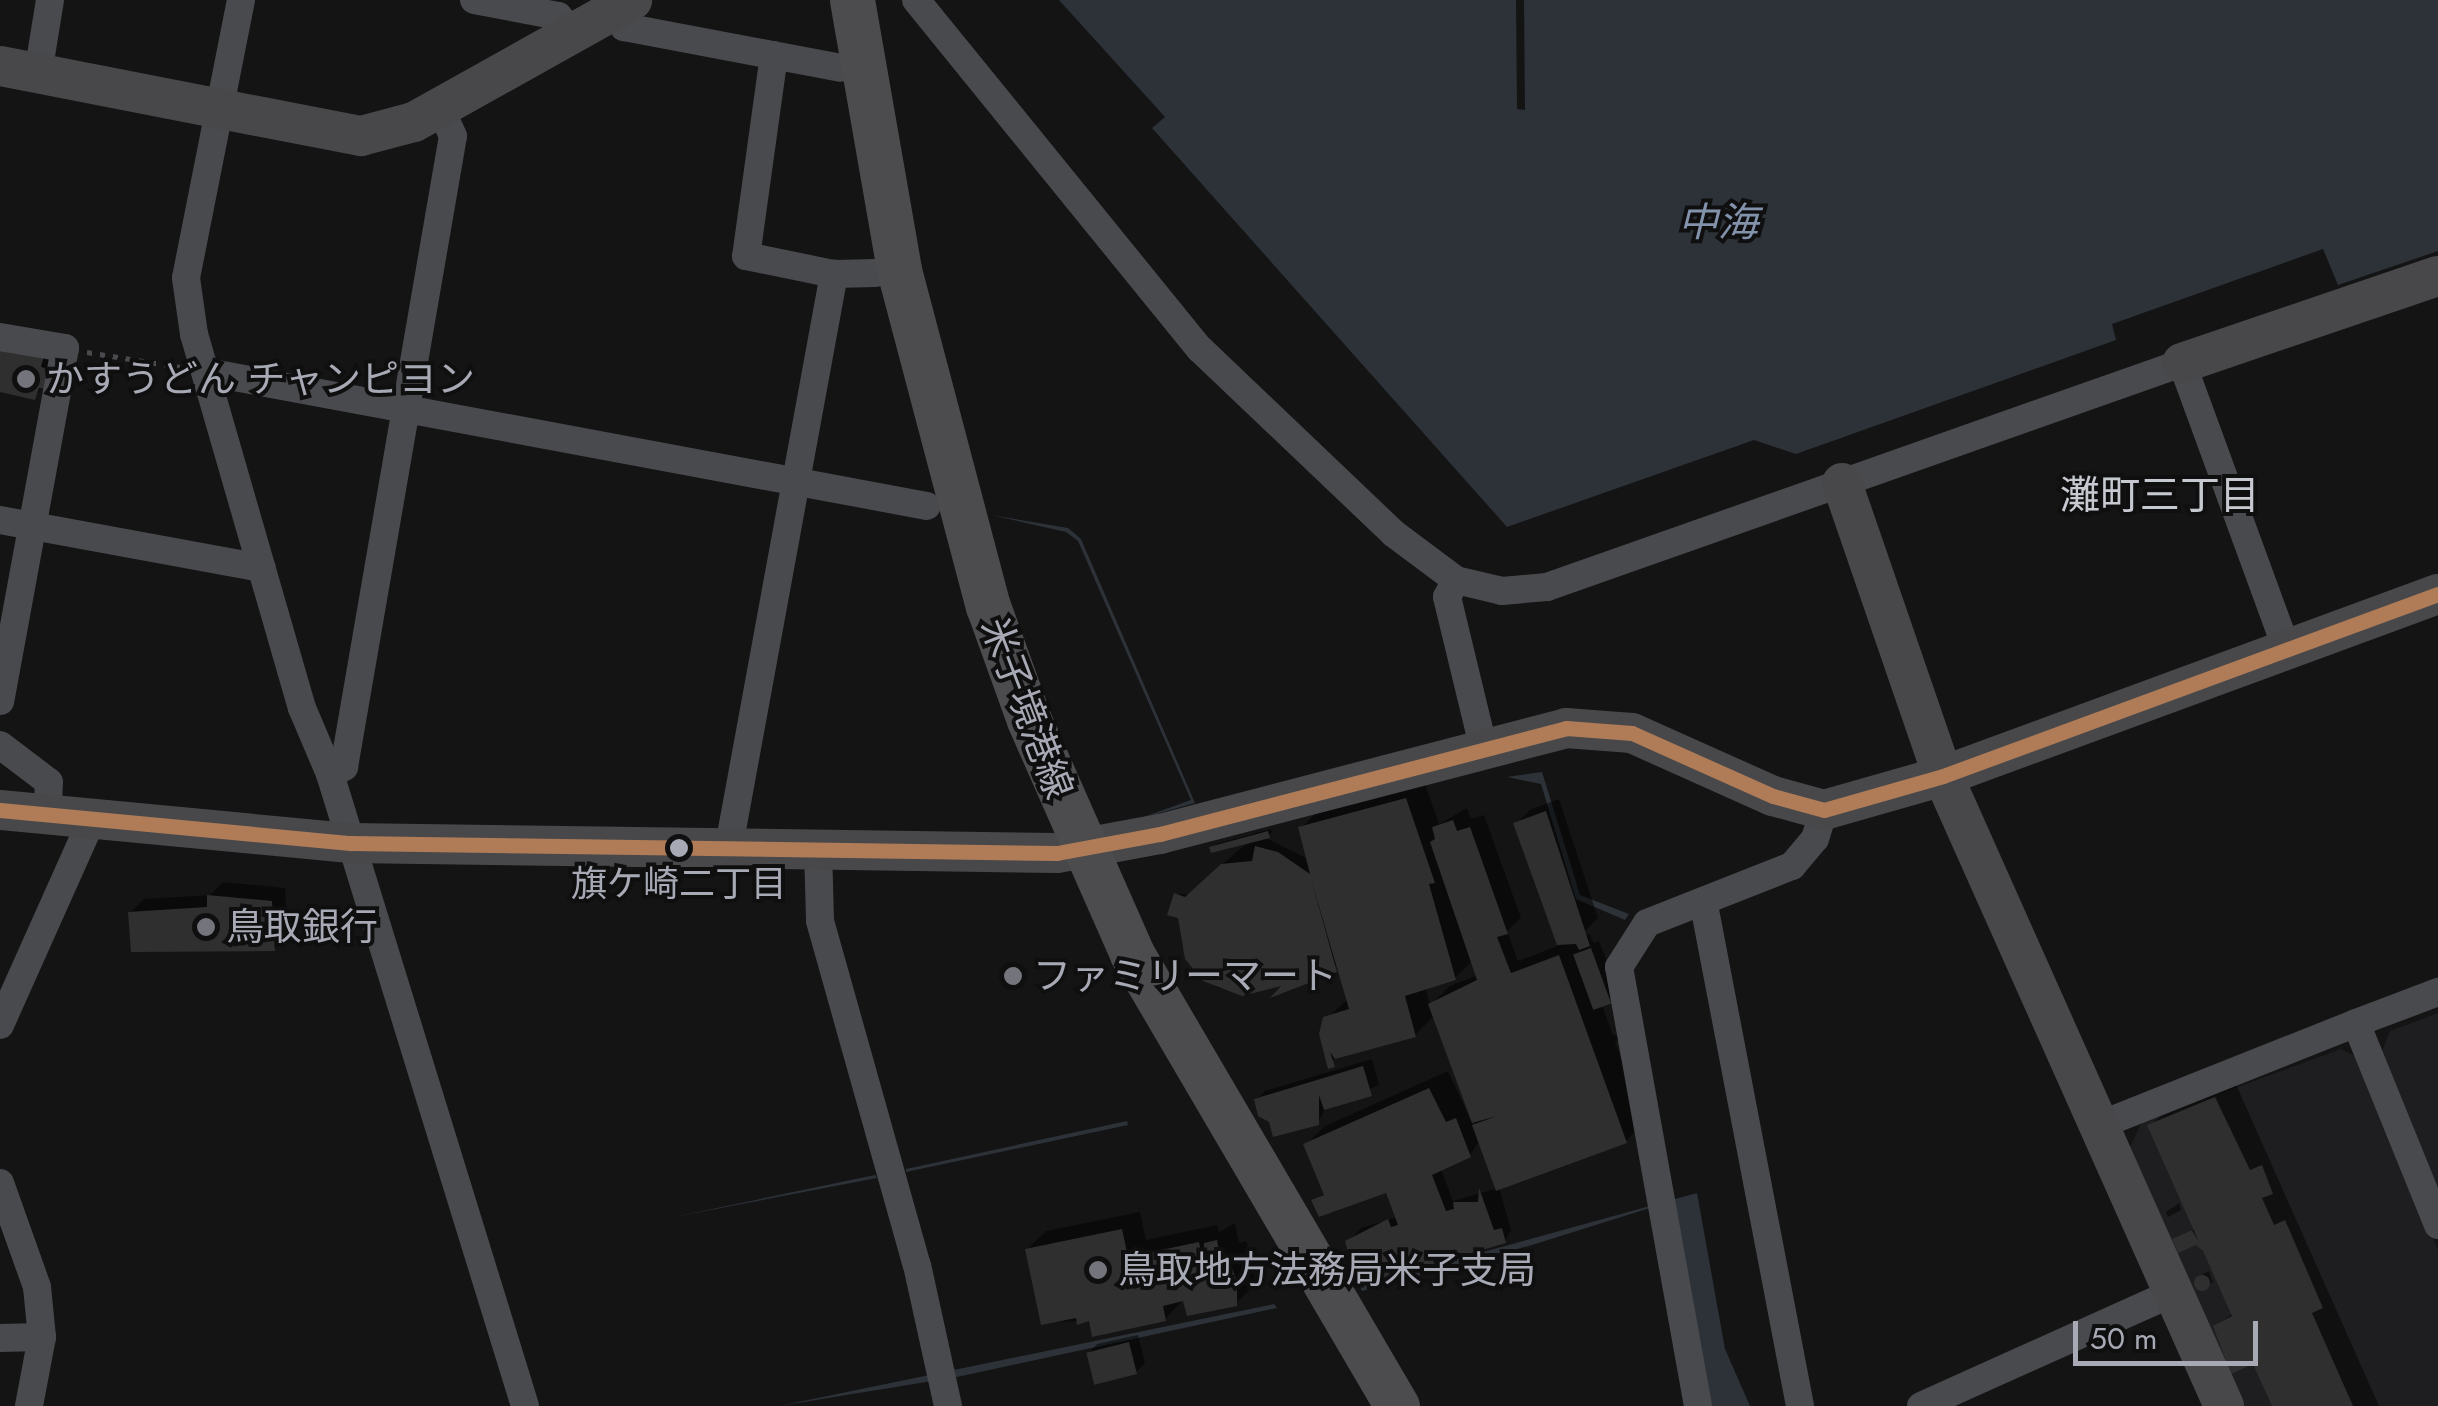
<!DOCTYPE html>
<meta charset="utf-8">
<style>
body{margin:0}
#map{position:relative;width:2438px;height:1406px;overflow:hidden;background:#141415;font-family:Jost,"Noto Sans JP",sans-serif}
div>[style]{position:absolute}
.built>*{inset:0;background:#1e1e20}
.water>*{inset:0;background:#2c3238}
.shadow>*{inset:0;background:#0007}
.building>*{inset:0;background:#2f2f30;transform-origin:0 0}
.round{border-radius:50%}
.path>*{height:5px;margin-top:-2.5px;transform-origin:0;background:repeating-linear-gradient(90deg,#4a4b4e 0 5px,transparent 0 13px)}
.street>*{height:28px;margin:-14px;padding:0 14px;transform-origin:14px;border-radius:14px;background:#494a4d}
.secondary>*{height:40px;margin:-20px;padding:0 20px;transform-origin:20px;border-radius:20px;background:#48484b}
.primary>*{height:45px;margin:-22.5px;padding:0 22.5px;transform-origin:22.5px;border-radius:22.5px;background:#4c4c4f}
.bus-1>*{height:15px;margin:-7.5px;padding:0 7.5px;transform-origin:7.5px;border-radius:7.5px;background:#b07c57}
.dots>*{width:28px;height:28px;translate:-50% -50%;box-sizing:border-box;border:5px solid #0f0f10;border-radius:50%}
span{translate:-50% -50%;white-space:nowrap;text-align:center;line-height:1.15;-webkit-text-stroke:8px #0f0f10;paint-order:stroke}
.bus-label{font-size:36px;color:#a7a9b4}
.poi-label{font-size:38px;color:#a7a9b4}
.left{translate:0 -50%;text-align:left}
.street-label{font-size:38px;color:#a7a9b4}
.water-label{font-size:40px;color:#8292ab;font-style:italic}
.neighbourhood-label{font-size:40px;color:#c7c9d1}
.scale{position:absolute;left:2073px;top:1321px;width:185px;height:45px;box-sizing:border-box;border:5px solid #a7a9b4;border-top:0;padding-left:12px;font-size:30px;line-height:35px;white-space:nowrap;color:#a7a9b4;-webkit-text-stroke:8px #0f0f10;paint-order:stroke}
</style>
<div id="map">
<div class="built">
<i style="clip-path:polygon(2438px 1013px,2438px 1192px,2382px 1051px,2390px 1031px)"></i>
<i style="clip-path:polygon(2341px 1049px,2361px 1059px,2438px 1250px,2438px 1406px,2245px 1406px,2130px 1147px,2142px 1122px)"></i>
</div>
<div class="water">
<i style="clip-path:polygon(1059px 0,1516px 0,1517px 109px,1525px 110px,1524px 0,2438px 0,2438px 251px,2338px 285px,2323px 249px,2112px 324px,2116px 340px,1796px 454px,1754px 440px,1507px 527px,1152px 128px,1165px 117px)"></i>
<i style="clip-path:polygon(991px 515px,1068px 528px,1081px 539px,1195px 803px,1138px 819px,1191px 800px,1078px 541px,1066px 532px)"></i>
<i style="clip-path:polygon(1542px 772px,1580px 895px,1629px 914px,1625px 920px,1576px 899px,1541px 784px,1507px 777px)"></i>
<i style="clip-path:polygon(1127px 1121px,1128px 1125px,906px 1172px,906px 1169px)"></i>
<i style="clip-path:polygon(875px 1175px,877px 1178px,669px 1218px)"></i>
<i style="clip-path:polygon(1697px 1193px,1725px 1349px,1750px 1406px,1711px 1406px,1653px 1207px,1532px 1245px,1362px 1291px,1360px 1286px)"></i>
<i style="clip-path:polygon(1274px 1304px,1277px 1308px,957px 1377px,779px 1406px)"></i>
</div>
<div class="shadow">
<i style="clip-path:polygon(0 343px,61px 362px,34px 398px,0 389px)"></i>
<i style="clip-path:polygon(evenodd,1424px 781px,1439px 824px,1467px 808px,1471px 819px,1484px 815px,1521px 918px,1507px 931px,1518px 961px,1560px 945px,1516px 824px,1530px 810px,1559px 799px,1598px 918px,1579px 937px,1589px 934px,1594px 943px,1599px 941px,1619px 993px,1602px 1005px,1613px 1035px,1622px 1037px,1615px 1042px,1644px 1122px,1626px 1141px,1499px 1187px,1511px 1230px,1505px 1241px,1348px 1242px,1361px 1228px,1398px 1217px,1397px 1187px,1334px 1212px,1314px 1200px,1326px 1193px,1306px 1145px,1325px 1126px,1448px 1071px,1480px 1140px,1470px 1155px,1441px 1169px,1453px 1201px,1498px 1188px,1435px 1015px,1415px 1035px,1336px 1056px,1329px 1066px,1326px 1019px,1349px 998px,1340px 965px,1242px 993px,1216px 987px,1195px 970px,1182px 945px,1176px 894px,1190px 894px,1243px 846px,1268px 835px,1212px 847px,1216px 844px,1271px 829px,1272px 832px,1266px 838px,1310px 860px,1301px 828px,1319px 810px,1424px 781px,1472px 961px,1478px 975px,1450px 986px,1430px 1005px,1425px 987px,1455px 978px,1472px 961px)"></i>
<i style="clip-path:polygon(223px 882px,285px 888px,288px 935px,274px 949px,130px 913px,144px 899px,210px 895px)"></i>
<i style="clip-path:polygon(1372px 1059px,1379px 1085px,1326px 1108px,1318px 1122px,1272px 1121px,1256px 1100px,1265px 1091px)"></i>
<i style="clip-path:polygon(2234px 1080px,2379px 1406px,2275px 1406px,2254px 1359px,2216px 1326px,2233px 1313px,2200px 1239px,2175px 1239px,2196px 1228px,2150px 1126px,2169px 1107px)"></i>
<i style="clip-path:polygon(2179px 1203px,2181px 1210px,2168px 1217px,2166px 1212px)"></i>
<i style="clip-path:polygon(1140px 1212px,1146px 1240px,1217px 1225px,1219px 1232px,1235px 1223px,1239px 1243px,1246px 1241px,1254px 1261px,1255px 1285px,1236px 1303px,1185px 1298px,1165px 1319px,1043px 1322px,1027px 1249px,1046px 1231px)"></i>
<i style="clip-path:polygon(2209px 1271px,2213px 1282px,2202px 1289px,2196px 1278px)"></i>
<i style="clip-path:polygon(1138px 1335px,1145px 1363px,1136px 1372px,1089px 1353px,1097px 1344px)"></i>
</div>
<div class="building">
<i style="clip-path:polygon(0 347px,44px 356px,41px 367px,53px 370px,49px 389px,39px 388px,35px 400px,0 392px)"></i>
<i style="clip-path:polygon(1406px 798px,1435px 883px,1429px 884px,1456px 980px,1405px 996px,1416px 1037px,1335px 1059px,1330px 1052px,1335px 1067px,1328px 1069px,1319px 1034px,1323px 1017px,1349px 1009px,1311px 879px,1337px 972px,1270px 998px,1281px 986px,1242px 996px,1203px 981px,1185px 959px,1178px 918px,1167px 915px,1174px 893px,1185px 897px,1221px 864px,1252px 861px,1255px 846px,1278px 852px,1310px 874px,1298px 827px)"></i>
<i style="clip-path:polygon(1546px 811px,1590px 946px,1579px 950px,1576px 944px,1557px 945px,1513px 823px)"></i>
<i style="clip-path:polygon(1453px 820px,1457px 831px,1470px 827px,1508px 934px,1497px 937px,1511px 973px,1559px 955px,1627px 1143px,1496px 1191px,1472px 1125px,1497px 1116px,1472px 1123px,1428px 1004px,1477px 980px,1430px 842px,1435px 839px,1432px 827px)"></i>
<i style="clip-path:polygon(1268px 831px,1270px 838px,1211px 853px,1209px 847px)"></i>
<i style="clip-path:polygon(207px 895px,272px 901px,275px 951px,131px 952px,128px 912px,207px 907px)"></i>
<i style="left:1591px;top:948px;width:59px;height:19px;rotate:70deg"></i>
<i style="clip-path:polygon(1363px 1066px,1372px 1096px,1324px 1110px,1319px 1095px,1319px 1125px,1273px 1137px,1269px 1122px,1258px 1116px,1254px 1099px)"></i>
<i style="clip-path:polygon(1429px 1088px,1446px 1122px,1456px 1118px,1471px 1157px,1432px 1175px,1446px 1211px,1454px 1209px,1453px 1202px,1478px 1202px,1479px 1188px,1494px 1230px,1502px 1228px,1506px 1243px,1357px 1286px,1345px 1241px,1388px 1219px,1391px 1227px,1398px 1225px,1386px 1193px,1319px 1217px,1311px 1200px,1324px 1195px,1303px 1144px)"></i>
<i style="clip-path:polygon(2215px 1097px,2250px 1170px,2262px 1165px,2273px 1194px,2262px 1198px,2274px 1225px,2285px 1220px,2323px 1308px,2312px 1313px,2353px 1406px,2272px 1406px,2253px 1364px,2231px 1374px,2213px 1326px,2232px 1316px,2203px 1251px,2196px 1245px,2178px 1253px,2172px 1239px,2192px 1230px,2199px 1242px,2147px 1125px)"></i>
<i style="clip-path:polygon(1122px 1229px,1128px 1257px,1199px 1242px,1203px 1263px,1204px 1243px,1217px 1240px,1221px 1260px,1228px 1258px,1237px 1281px,1237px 1306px,1187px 1316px,1183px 1301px,1163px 1306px,1166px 1321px,1092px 1337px,1089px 1321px,1077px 1325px,1076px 1318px,1041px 1325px,1025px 1249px)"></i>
<i class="round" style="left:2194px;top:1275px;width:16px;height:16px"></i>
<i style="left:1129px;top:1342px;width:33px;height:44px;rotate:76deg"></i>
</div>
<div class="path">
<i style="left:87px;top:352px;width:94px;rotate:9.2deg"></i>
</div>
<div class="street">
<i style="left:241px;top:0;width:283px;rotate:101.2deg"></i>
<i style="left:186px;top:278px;width:57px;rotate:81.9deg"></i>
<i style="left:194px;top:334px;width:389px;rotate:73.9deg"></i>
<i style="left:302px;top:708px;width:72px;rotate:67deg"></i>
<i style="left:330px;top:774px;width:661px;rotate:72.85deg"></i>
<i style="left:474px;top:0;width:86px;rotate:10.8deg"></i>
<i style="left:558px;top:16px;width:23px;rotate:47deg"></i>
<i style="left:916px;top:0;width:450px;rotate:50.9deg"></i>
<i style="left:1200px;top:349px;width:267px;rotate:43.6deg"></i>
<i style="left:1393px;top:533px;width:79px;rotate:36.7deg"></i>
<i style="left:1456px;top:580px;width:47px;rotate:13.4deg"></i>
<i style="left:1502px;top:591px;width:45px;rotate:-5.1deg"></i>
<i style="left:1547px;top:587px;width:673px;rotate:-19.43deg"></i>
<i style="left:2182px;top:363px;width:306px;rotate:69.9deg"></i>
<i style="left:614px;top:10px;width:20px;rotate:60deg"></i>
<i style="left:624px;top:27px;width:220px;rotate:10.7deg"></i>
<i style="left:774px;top:55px;width:203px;rotate:97.9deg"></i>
<i style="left:746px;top:256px;width:90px;rotate:11.6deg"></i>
<i style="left:834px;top:274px;width:41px;rotate:-1.4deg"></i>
<i style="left:38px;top:74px;width:75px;rotate:-80.8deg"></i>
<i style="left:0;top:337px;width:66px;rotate:9.6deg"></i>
<i style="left:65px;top:348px;width:359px;rotate:100.4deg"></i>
<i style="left:207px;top:372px;width:732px;rotate:10.54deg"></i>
<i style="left:0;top:520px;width:266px;rotate:10.4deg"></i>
<i style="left:1456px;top:580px;width:19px;rotate:118deg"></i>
<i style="left:1447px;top:597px;width:153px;rotate:76.4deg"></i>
<i style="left:0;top:745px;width:61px;rotate:37.1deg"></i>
<i style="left:49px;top:782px;width:34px;rotate:93deg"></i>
<i style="left:330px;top:774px;width:16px;rotate:-27deg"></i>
<i style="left:344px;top:767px;width:640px;rotate:-80.2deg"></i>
<i style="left:453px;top:136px;width:31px;rotate:-115deg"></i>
<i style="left:729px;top:846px;width:582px;rotate:-79.6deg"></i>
<i style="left:818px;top:848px;width:73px;rotate:88.4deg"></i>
<i style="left:820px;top:921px;width:357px;rotate:74.3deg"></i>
<i style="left:917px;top:1265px;width:144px;rotate:77.6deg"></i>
<i style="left:1704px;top:905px;width:510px;rotate:79.15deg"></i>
<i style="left:2356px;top:1023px;width:88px;rotate:-20.7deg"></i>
<i style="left:0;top:1025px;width:222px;rotate:-65.9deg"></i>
<i style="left:2100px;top:1125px;width:276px;rotate:-21.7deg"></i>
<i style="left:2356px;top:1023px;width:218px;rotate:67.9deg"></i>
<i style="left:0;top:1183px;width:110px;rotate:70.4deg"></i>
<i style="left:37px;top:1287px;width:50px;rotate:84.3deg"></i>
<i style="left:42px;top:1337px;width:70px;rotate:100.7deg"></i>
<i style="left:0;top:1338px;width:42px;rotate:-1.4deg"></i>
<i style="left:1698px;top:1406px;width:446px;rotate:-100.2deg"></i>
<i style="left:1619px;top:967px;width:52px;rotate:-57.5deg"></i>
<i style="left:1647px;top:923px;width:156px;rotate:-21.5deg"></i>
<i style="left:1792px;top:866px;width:35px;rotate:-50deg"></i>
<i style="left:1815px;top:839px;width:30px;rotate:-73deg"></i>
<i style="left:1921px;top:1406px;width:276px;rotate:-24.2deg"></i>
</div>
<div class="secondary">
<i style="left:0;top:66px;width:368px;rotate:11deg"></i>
<i style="left:361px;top:136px;width:55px;rotate:-14.8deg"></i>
<i style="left:414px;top:122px;width:250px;rotate:-29.2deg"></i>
<i style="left:2182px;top:363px;width:270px;rotate:-18.8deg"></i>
<i style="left:1842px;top:483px;width:310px;rotate:71deg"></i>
<i style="left:1943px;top:776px;width:690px;rotate:65.96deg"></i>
<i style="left:0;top:810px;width:352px;rotate:5.4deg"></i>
<i style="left:350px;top:843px;width:707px;rotate:0.81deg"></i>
<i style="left:1057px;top:853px;width:105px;rotate:-10.5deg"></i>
<i style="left:1160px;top:834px;width:420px;rotate:-14.6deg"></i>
<i style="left:1566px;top:728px;width:66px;rotate:4.3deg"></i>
<i style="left:1632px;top:733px;width:154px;rotate:24.1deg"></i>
<i style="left:1773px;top:796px;width:53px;rotate:15.4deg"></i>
<i style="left:1824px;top:810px;width:124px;rotate:-15.9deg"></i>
<i style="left:1943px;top:776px;width:527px;rotate:-20.19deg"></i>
</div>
<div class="primary">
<i style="left:852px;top:0;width:274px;rotate:80.1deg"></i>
<i style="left:899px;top:270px;width:348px;rotate:75.2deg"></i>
<i style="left:988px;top:606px;width:121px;rotate:70.2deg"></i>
<i style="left:1029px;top:720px;width:256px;rotate:66.2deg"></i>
<i style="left:1132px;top:954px;width:524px;rotate:59.62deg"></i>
</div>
<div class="bus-1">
<i style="left:0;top:810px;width:352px;rotate:5.4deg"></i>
<i style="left:350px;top:843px;width:707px;rotate:0.81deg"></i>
<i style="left:1057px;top:853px;width:105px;rotate:-10.5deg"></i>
<i style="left:1160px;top:834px;width:420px;rotate:-14.6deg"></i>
<i style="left:1566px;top:728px;width:66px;rotate:4.3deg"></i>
<i style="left:1632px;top:733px;width:154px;rotate:24.1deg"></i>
<i style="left:1773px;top:796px;width:53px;rotate:15.4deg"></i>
<i style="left:1824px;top:810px;width:124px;rotate:-15.9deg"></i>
<i style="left:1943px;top:776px;width:527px;rotate:-20.19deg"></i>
</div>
<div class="dots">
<i style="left:26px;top:379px;background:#74757c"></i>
<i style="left:679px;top:848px;background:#a7a9b4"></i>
<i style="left:206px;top:927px;background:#74757c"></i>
<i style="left:1013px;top:976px;background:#74757c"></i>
<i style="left:1098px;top:1270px;background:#74757c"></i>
</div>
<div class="bus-label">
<span style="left:679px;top:884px">旗ケ崎二丁目</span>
</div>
<div class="poi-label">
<span class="left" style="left:46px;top:379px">かすうどん チャンピヨン</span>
<span class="left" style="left:226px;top:927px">鳥取銀行</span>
<span class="left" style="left:1033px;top:976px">ファミリーマート</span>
<span class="left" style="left:1118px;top:1270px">鳥取地方法務局米子支局</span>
</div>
<div class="street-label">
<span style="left:1027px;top:708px;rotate:69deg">米子境港線</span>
</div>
<div class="water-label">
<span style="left:1718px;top:222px">中海</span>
</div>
<div class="neighbourhood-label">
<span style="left:2160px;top:495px">灘町三丁目</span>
</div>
<div class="scale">50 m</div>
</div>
